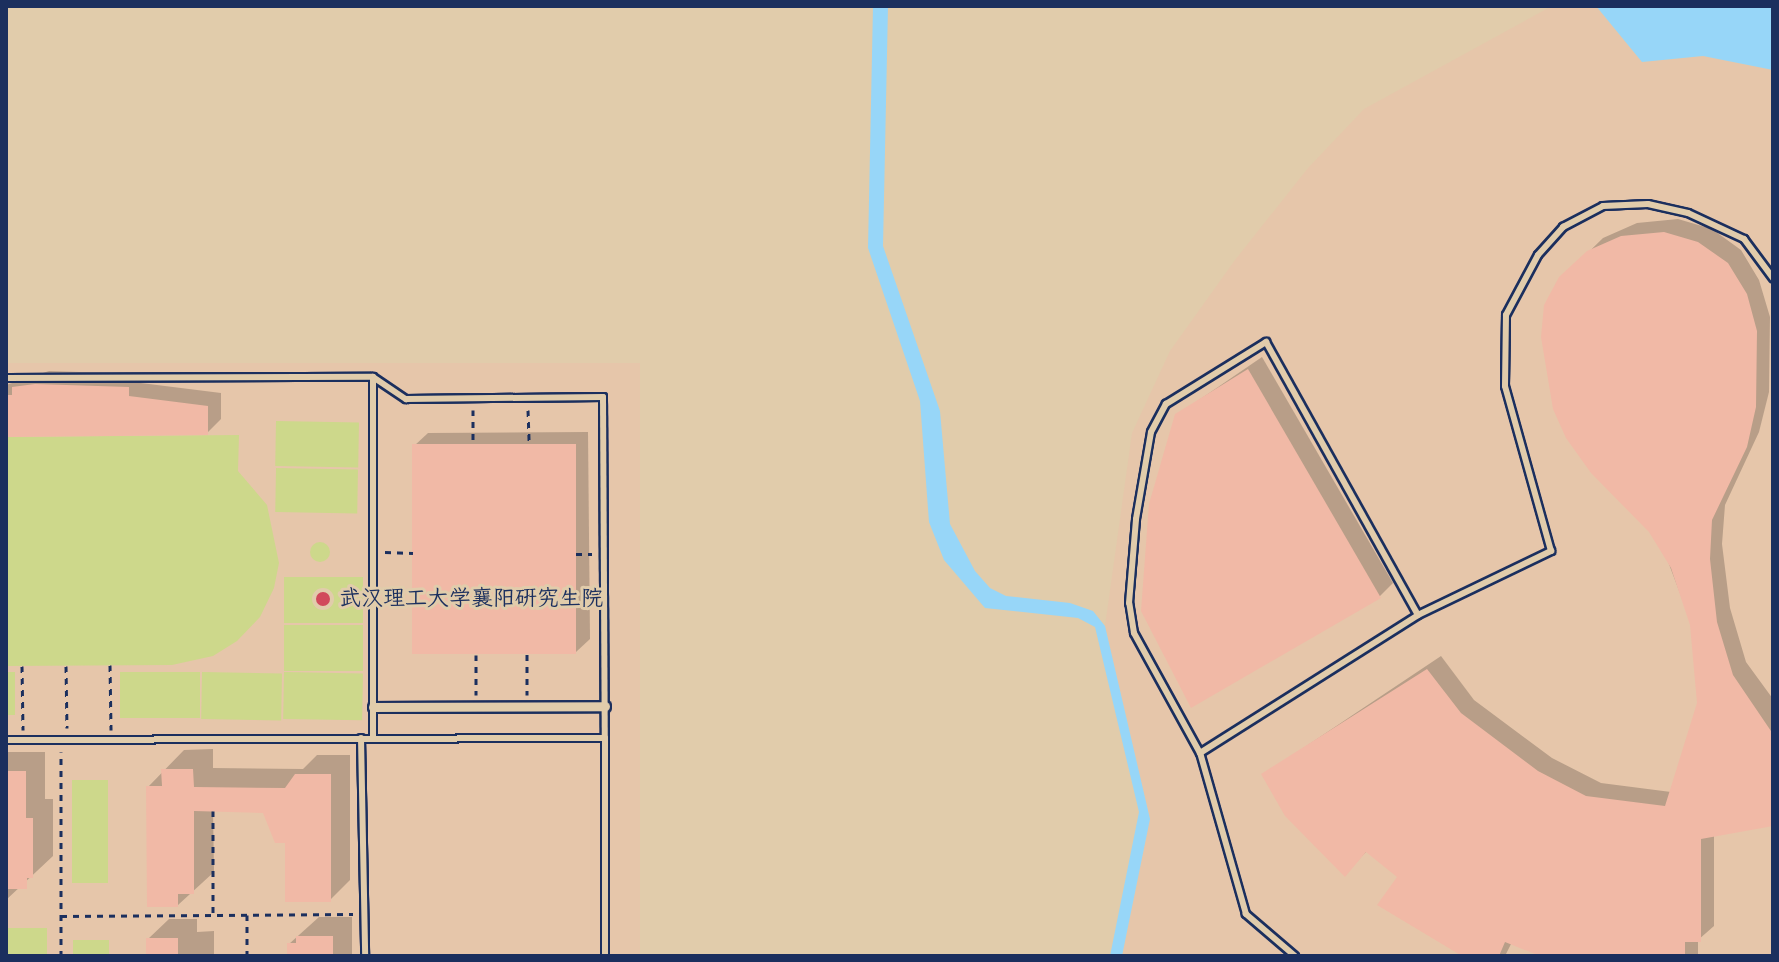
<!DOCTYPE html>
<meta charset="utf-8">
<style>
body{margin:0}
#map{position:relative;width:1779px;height:962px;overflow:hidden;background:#e1ccab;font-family:Pangolin,"LXGW WenKai TC",sans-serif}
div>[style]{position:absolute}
.built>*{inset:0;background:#e6c6aa;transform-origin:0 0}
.green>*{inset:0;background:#cdd88b;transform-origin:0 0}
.round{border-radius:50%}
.water>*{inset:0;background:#97d6f8}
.shadow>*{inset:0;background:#0003}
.building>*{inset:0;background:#f1b9a6;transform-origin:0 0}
.path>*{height:3px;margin-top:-1.5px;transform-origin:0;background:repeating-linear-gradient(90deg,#1b2f5e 0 6px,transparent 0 12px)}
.roads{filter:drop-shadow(2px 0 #1b2f5e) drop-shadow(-2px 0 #1b2f5e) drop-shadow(0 2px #1b2f5e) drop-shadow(0 -2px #1b2f5e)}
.service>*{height:6px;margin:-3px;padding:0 3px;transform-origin:3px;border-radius:3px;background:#e1ccab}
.pedestrian>*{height:9px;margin:-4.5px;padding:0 4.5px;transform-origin:4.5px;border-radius:4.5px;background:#e1ccab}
.dots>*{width:22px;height:22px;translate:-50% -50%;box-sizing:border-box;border:4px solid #e1ccab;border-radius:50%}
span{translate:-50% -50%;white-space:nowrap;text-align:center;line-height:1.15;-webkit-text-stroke:6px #e1ccab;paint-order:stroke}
.poi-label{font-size:22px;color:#1b2f5e}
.left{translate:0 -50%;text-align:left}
.frame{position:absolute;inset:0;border:8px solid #1b2f5e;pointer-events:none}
</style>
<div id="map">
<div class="built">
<i style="clip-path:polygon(1552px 6px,1596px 6px,1642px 62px,1703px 56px,1773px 70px,1773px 956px,1122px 956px,1150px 819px,1105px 626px,1132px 433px,1170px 351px,1235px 260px,1308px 168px,1364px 109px)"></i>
<i style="left:640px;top:363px;width:593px;height:634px;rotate:90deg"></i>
</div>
<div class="green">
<i style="left:276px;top:421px;width:83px;height:45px;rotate:1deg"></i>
<i style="clip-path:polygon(239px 435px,238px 471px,267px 505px,279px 563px,274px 588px,260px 617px,237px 641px,213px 656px,172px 665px,6px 666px,6px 437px)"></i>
<i style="left:276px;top:468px;width:82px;height:44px;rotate:1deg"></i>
<i class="round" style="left:310px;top:542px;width:20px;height:20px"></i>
<i style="left:284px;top:577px;width:79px;height:46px"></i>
<i style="left:284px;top:625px;width:79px;height:46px"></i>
<i style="left:6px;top:672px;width:9px;height:43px"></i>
<i style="left:120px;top:672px;width:80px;height:46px"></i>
<i style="left:202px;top:672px;width:80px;height:47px;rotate:1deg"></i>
<i style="left:284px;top:672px;width:79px;height:47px;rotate:1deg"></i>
<i style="left:72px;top:780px;width:36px;height:103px"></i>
<i style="left:6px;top:928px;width:41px;height:28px"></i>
<i style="left:73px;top:940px;width:36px;height:16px"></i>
</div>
<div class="water">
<i style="clip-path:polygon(873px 6px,888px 6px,883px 246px,940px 411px,950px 524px,975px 571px,990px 588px,1006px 596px,1070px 603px,1093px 611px,1105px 626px,1150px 819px,1122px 956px,1110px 956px,1139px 812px,1095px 627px,1078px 618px,985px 608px,944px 560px,929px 522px,920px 401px,868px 248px)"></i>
<i style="clip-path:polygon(1596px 6px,1773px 6px,1773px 70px,1703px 56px,1642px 62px)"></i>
</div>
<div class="shadow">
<i style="clip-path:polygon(1678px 219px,1712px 229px,1741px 250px,1759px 280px,1770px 317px,1769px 392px,1759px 432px,1725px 505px,1722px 544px,1730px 608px,1746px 662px,1773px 699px,1773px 822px,1714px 836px,1714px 926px,1698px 940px,1698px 956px,1543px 956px,1512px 942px,1505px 956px,1469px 956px,1380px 905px,1400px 877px,1367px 851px,1345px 874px,1263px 775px,1441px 656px,1474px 700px,1552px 758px,1601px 783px,1671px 792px,1699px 704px,1692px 625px,1561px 279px,1603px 238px,1637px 223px)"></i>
<i style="clip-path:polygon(1262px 357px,1393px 583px,1379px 597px,1177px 415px)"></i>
<i style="clip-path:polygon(49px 371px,141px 374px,141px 383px,221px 393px,221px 419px,207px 433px,6px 435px,6px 385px)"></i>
<i style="clip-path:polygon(588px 432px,590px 639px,576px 652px,414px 446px,428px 433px)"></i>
<i style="clip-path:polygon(213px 749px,213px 768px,303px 769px,317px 755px,350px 755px,350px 880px,330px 900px,264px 811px,213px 810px,214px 872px,178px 905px,148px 787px,184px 750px)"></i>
<i style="clip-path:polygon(6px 752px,45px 752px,45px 799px,53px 799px,53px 856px,6px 900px)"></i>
<i style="clip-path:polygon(319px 917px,352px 917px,352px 956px,289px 956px,289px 944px)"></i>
<i style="clip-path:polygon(169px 919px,197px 919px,197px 932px,214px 931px,214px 956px,149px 956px,148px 939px)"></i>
</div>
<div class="building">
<i style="clip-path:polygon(1664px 232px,1698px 242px,1728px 263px,1747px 294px,1757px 331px,1756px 407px,1747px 447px,1712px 520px,1710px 559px,1717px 622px,1733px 675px,1773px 734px,1773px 826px,1701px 839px,1701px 942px,1685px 942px,1685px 956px,1540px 956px,1505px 942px,1499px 956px,1462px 956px,1377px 905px,1397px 877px,1366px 852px,1345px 877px,1285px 816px,1261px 774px,1427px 669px,1461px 713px,1538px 771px,1586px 796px,1665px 806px,1697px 703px,1690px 625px,1671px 568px,1649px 532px,1591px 473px,1566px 438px,1553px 409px,1541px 337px,1544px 305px,1559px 277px,1587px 251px,1621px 236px)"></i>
<i style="clip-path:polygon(1248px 369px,1381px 598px,1191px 708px,1141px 611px,1149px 504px,1175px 414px)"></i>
<i style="clip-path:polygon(35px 384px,129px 387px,129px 396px,208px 406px,208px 435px,6px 437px,6px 395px,12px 395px,12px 387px)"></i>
<i style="left:576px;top:444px;width:210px;height:164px;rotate:90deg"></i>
<i style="clip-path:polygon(161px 769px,193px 769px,194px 787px,285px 788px,295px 774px,331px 774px,331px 902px,285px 902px,285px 843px,275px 843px,263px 813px,194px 811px,194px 894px,178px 894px,178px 907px,147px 907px,146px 786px,162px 786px)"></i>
<i style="clip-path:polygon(6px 771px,26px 771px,26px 818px,33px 818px,33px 878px,27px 878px,27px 889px,6px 889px)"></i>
<i style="clip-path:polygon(296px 936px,333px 936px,333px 956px,287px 956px,287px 943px,296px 943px)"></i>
<i style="left:178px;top:938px;width:18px;height:32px;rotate:90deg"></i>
</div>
<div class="path">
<i style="left:473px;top:410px;width:35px;rotate:90deg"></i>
<i style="left:528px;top:410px;width:35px;rotate:88deg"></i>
<i style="left:385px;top:552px;width:28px;rotate:2deg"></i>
<i style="left:576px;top:554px;width:16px"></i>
<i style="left:527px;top:654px;width:41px;rotate:90deg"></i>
<i style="left:476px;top:655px;width:40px;rotate:90deg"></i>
<i style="left:110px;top:665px;width:65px;rotate:89.1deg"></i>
<i style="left:22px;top:666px;width:64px;rotate:89.1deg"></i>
<i style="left:66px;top:666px;width:62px;rotate:89.1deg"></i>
<i style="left:213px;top:811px;width:104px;rotate:90deg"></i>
<i style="left:247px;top:915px;width:41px;rotate:90deg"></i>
<i style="left:61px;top:916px;width:292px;rotate:-0.4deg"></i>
<i style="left:61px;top:956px;width:204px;rotate:-90deg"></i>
</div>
<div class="roads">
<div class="service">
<i style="left:373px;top:377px;width:40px;rotate:34deg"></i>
<i style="left:406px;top:399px;width:197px;rotate:-0.6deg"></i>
<i style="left:603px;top:397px;width:341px;rotate:89.7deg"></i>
<i style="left:6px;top:378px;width:367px;rotate:-0.2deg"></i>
<i style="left:373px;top:377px;width:361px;rotate:90deg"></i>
<i style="left:361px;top:738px;width:218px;rotate:88.9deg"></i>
<i style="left:6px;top:740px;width:599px;rotate:-0.19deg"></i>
<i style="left:605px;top:738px;width:218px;rotate:90deg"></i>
<i style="left:1200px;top:753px;width:258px;rotate:-32.3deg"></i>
<i style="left:1418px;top:615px;width:148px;rotate:-25.7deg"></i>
<i style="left:1551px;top:551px;width:171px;rotate:-105.6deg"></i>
<i style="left:1505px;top:386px;width:71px;rotate:-89.2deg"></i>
<i style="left:1506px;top:315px;width:68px;rotate:-61.9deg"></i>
<i style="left:1538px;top:255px;width:38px;rotate:-48deg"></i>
<i style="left:1563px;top:227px;width:45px;rotate:-27.7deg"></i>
<i style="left:1603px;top:206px;width:45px;rotate:-2.5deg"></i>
<i style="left:1648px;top:204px;width:41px;rotate:12.7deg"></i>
<i style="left:1688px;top:213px;width:62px;rotate:24.9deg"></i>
<i style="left:1744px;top:239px;width:49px;rotate:53.4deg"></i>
<i style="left:1295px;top:956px;width:65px;rotate:-139.4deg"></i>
<i style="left:1246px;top:914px;width:167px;rotate:-105.9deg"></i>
<i style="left:1200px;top:753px;width:137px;rotate:-118.8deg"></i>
<i style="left:1134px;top:633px;width:30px;rotate:-99deg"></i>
<i style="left:1129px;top:603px;width:84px;rotate:-85.2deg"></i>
<i style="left:1136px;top:519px;width:88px;rotate:-80.2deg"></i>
<i style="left:1151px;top:432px;width:32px;rotate:-62deg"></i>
<i style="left:1166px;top:404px;width:118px;rotate:-31.8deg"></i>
<i style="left:1266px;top:342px;width:312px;rotate:60.9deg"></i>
</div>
<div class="pedestrian">
<i style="left:373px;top:707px;width:232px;rotate:-0.2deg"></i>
</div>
</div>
<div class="dots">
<i style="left:323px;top:599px;background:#d1495b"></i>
</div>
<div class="poi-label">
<span class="left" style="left:339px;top:599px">武汉理工大学襄阳研究生院</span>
</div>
<div class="frame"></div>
</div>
